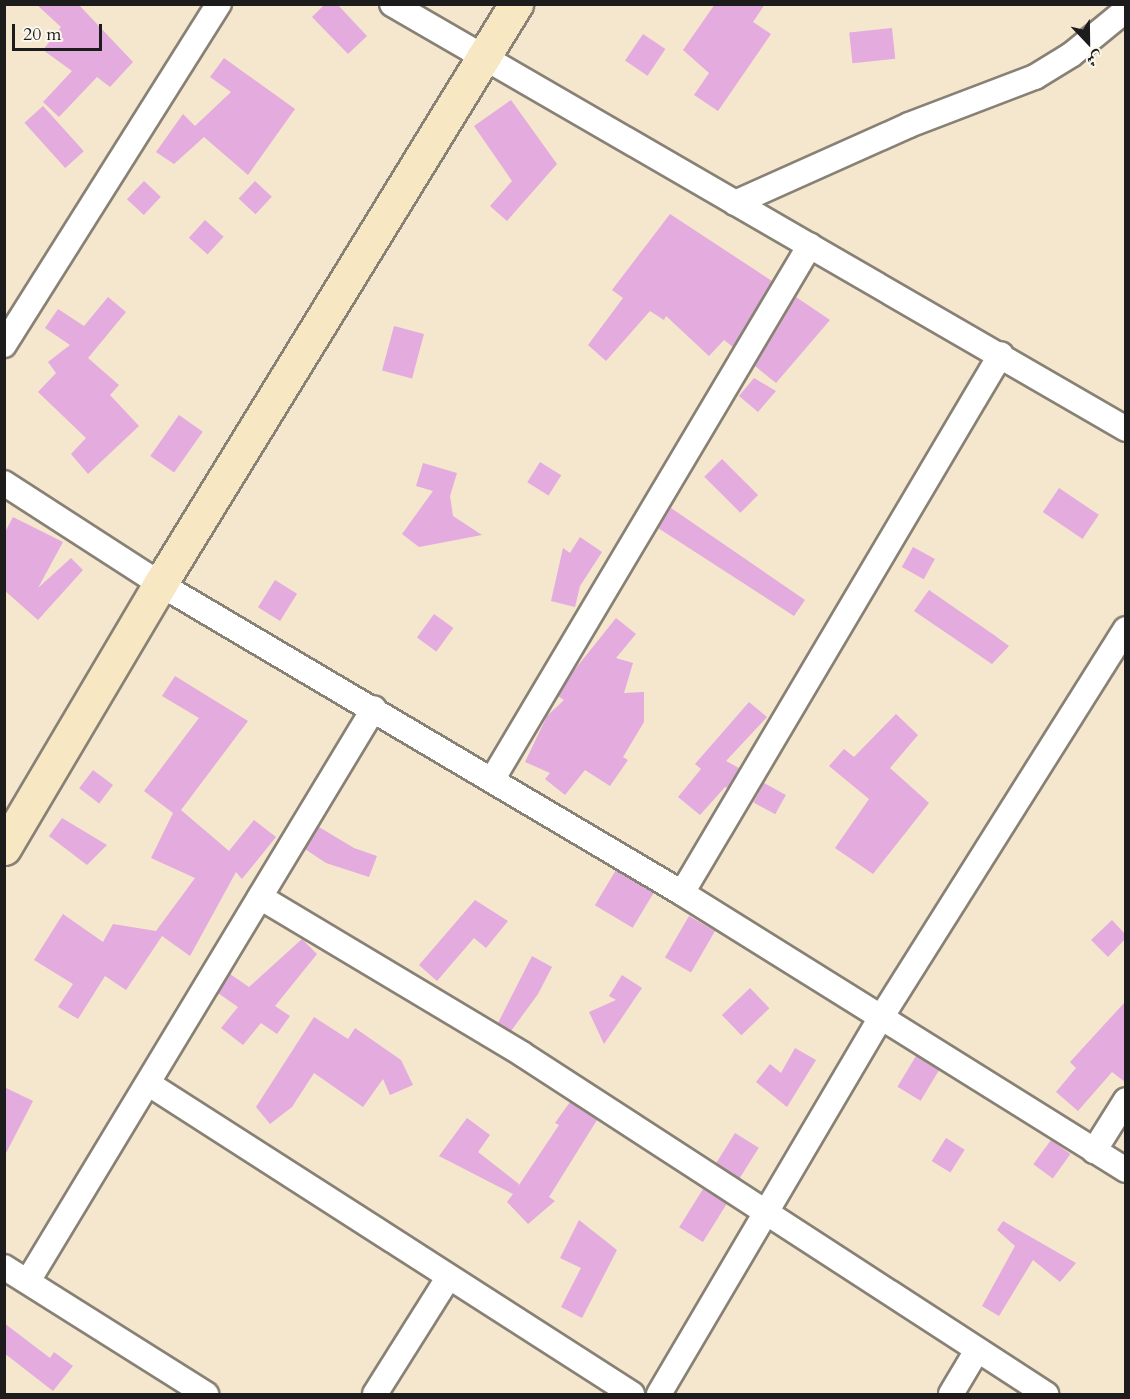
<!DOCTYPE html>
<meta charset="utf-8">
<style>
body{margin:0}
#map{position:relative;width:1130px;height:1399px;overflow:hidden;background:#f5e6ce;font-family:Cardo,Amiri,serif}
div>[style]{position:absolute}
.building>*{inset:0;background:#e3abde;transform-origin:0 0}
.roads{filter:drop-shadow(2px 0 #888175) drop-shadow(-2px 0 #888175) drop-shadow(0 2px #888175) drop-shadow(0 -2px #888175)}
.street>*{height:24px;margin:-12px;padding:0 12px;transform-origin:12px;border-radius:12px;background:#fff}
.secondary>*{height:33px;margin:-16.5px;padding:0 16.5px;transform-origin:16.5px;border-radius:16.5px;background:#f7e8c3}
span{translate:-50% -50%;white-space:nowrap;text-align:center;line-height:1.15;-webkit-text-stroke:4.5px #fbf7ec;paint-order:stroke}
.frame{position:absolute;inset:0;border:6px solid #1c1c1c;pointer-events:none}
.north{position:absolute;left:1058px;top:12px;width:60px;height:60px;-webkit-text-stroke:4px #fbf7ec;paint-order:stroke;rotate:158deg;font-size:16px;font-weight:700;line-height:24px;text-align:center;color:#1c1c1c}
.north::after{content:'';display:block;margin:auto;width:21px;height:27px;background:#1c1c1c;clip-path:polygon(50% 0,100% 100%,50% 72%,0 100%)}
.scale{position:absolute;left:12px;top:24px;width:90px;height:27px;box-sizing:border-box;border:3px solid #1c1c1c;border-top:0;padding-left:8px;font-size:18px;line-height:21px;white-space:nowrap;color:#1c1c1c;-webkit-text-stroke:4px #fbf7ec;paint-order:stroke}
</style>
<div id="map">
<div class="building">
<i style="clip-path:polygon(36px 4px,78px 4px,133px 62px,110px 87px,97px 77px,59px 117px,43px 102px,72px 71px,43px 50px,61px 27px)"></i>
<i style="clip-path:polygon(325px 4px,337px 4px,367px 36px,348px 54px,312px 17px)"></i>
<i style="clip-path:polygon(715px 4px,765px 4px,753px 22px,771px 34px,718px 111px,694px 95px,709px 73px,683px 50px)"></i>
<i style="left:892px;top:28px;width:31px;height:43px;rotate:84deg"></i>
<i style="left:643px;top:34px;width:27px;height:32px;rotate:34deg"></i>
<i style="clip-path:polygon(224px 58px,295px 109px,248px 175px,204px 137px,174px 164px,156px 152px,183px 114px,195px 126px,231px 92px,210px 77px)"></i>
<i style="clip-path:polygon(511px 100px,557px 164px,507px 221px,490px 206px,512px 181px,474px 126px)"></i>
<i style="left:43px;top:106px;width:61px;height:25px;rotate:48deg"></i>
<i style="left:144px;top:181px;width:23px;height:25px;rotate:43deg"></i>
<i style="left:255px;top:181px;width:23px;height:24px;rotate:43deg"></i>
<i style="clip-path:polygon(670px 214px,772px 281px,733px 347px,724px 340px,709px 356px,666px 316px,664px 320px,650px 311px,606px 361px,588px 345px,623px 298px,612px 290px)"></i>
<i style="left:205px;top:220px;width:25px;height:24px;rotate:42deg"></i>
<i style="clip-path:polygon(108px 297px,126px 312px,88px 358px,119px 385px,110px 395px,139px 426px,88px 474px,71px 454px,86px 438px,38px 392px,56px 373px,48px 362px,70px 345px,45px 328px,58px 309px,84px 326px)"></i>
<i style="clip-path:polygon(796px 297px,830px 320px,776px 383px,755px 366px)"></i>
<i style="left:394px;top:326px;width:31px;height:46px;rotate:15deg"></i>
<i style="clip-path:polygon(754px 378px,776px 391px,758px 412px,739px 396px)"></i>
<i style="left:179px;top:415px;width:29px;height:50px;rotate:35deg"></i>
<i style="left:722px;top:459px;width:51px;height:25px;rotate:45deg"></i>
<i style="left:540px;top:462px;width:25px;height:24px;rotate:32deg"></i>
<i style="clip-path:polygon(423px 463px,457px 473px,450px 496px,453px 516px,482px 535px,419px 547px,402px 534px,433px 491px,416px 486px)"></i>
<i style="left:1059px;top:488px;width:48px;height:29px;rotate:34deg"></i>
<i style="clip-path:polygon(671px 508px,805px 600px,794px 616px,658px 528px)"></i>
<i style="clip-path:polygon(13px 517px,63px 542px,38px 588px,71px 558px,83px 570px,38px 620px,4px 590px,4px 534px)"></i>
<i style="clip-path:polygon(580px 537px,602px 552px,580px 586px,575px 607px,551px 601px,563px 548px,570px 553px)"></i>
<i style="left:913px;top:547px;width:25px;height:23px;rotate:29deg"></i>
<i style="left:275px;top:580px;width:26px;height:32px;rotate:32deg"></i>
<i style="clip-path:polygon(929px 590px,994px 635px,1009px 646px,992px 664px,914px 611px)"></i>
<i style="left:434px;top:614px;width:24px;height:29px;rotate:36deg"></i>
<i style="clip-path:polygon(616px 618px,636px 634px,616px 658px,633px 663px,624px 693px,644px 692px,644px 722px,623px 757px,628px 760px,610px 786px,585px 770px,565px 795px,545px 779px,550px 773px,525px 762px,547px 716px,564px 700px,558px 696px,572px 673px)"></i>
<i style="clip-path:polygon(175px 676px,248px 721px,181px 810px,229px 851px,254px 820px,276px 837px,242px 879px,236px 872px,190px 956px,162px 936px,126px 990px,105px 976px,78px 1019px,58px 1007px,73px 984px,34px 960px,63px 914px,103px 942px,113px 924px,156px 931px,195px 878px,151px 858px,173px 813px,144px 791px,199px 718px,162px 696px)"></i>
<i style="clip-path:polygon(749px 702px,767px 717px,726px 761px,739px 768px,727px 788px,725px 787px,700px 815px,678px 797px,701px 769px,695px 764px)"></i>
<i style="clip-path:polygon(896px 714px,918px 735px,890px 768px,929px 803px,873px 874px,835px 848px,869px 799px,829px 766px,844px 749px,854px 757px)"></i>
<i style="left:93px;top:770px;width:25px;height:23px;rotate:37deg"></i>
<i style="left:764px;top:783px;width:25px;height:22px;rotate:29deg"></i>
<i style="clip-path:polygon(62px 818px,107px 845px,87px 865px,49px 836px)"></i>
<i style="clip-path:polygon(319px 827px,354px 848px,377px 856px,369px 877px,326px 863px,305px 849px)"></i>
<i style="left:616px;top:870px;width:44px;height:41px;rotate:31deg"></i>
<i style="clip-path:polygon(475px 900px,508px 921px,486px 948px,474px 938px,437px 981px,419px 965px)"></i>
<i style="left:689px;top:916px;width:30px;height:48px;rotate:30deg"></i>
<i style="clip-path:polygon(1112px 920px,1125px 934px,1125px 939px,1108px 957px,1091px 940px)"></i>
<i style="clip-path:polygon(302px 939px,317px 954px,275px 1006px,290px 1016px,277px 1034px,261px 1023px,243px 1045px,221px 1028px,238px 1007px,218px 993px,230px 974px,249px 987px)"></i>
<i style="clip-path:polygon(532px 956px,552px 967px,538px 994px,511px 1031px,498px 1023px)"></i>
<i style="clip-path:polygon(622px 975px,642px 988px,604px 1044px,589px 1012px,616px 1000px,609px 996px)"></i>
<i style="left:750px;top:988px;width:28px;height:39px;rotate:46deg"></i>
<i style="clip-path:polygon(1125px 1002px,1125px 1082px,1112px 1072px,1078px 1111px,1056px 1092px,1076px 1068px,1070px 1062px)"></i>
<i style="clip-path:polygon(314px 1017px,348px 1039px,355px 1028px,401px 1060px,413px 1085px,390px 1095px,383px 1079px,363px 1107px,314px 1073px,292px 1107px,270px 1124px,256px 1107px)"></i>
<i style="clip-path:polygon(795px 1048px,816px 1060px,787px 1107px,756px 1082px,770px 1064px,781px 1073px)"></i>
<i style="left:916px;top:1056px;width:27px;height:36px;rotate:31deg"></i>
<i style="clip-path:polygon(4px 1087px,33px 1101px,4px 1157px)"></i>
<i style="clip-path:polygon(570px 1102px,597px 1120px,549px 1197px,555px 1201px,528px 1224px,507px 1202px,513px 1194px,439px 1156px,467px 1118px,490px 1135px,478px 1152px,519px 1184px,517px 1188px,559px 1125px,555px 1123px)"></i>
<i style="left:735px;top:1133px;width:28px;height:36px;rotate:32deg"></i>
<i style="left:946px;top:1138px;width:22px;height:27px;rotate:32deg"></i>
<i style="left:1051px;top:1140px;width:24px;height:30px;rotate:36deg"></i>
<i style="left:703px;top:1189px;width:28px;height:45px;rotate:32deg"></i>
<i style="clip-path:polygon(579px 1220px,617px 1250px,582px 1318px,561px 1307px,581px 1268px,560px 1258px)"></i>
<i style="clip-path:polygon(1003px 1221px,1076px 1263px,1060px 1282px,1033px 1260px,999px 1316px,982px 1306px,1015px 1246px,997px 1230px)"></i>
<i style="clip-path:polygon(4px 1323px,50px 1358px,54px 1352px,73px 1366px,53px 1391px,4px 1353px)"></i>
</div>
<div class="roads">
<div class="street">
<i style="left:392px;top:4px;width:848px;rotate:30.07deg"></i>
<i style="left:735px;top:203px;width:191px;rotate:-24.1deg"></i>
<i style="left:909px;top:125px;width:135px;rotate:-20.9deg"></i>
<i style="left:1035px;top:77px;width:42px;rotate:-31.4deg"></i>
<i style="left:1071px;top:55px;width:71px;rotate:-39.3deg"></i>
<i style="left:4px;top:345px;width:403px;rotate:-57.8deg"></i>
<i style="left:4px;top:483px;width:186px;rotate:32.9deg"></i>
<i style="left:160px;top:584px;width:607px;rotate:30.62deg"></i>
<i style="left:682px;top:893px;width:523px;rotate:31.96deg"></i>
<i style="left:492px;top:780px;width:622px;rotate:-59.27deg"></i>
<i style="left:682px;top:893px;width:626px;rotate:-59.38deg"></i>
<i style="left:260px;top:897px;width:305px;rotate:30.9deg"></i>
<i style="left:522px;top:1054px;width:625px;rotate:32.98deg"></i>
<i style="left:149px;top:1084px;width:574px;rotate:32.69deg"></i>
<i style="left:1094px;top:1151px;width:60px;rotate:-57.9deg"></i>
<i style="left:4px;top:1267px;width:239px;rotate:32.2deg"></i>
<i style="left:28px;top:1281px;width:669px;rotate:-58.87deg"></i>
<i style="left:375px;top:1394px;width:137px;rotate:-57.8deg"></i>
<i style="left:659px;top:1394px;width:439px;rotate:-59.5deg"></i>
<i style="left:882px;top:1016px;width:457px;rotate:-57.8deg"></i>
<i style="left:951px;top:1394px;width:49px;rotate:-59.2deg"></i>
</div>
<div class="secondary">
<i style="left:4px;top:848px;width:307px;rotate:-59.4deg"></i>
<i style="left:160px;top:584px;width:681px;rotate:-58.46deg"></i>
</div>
</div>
<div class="frame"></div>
<div class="north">ش</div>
<div class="scale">20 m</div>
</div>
